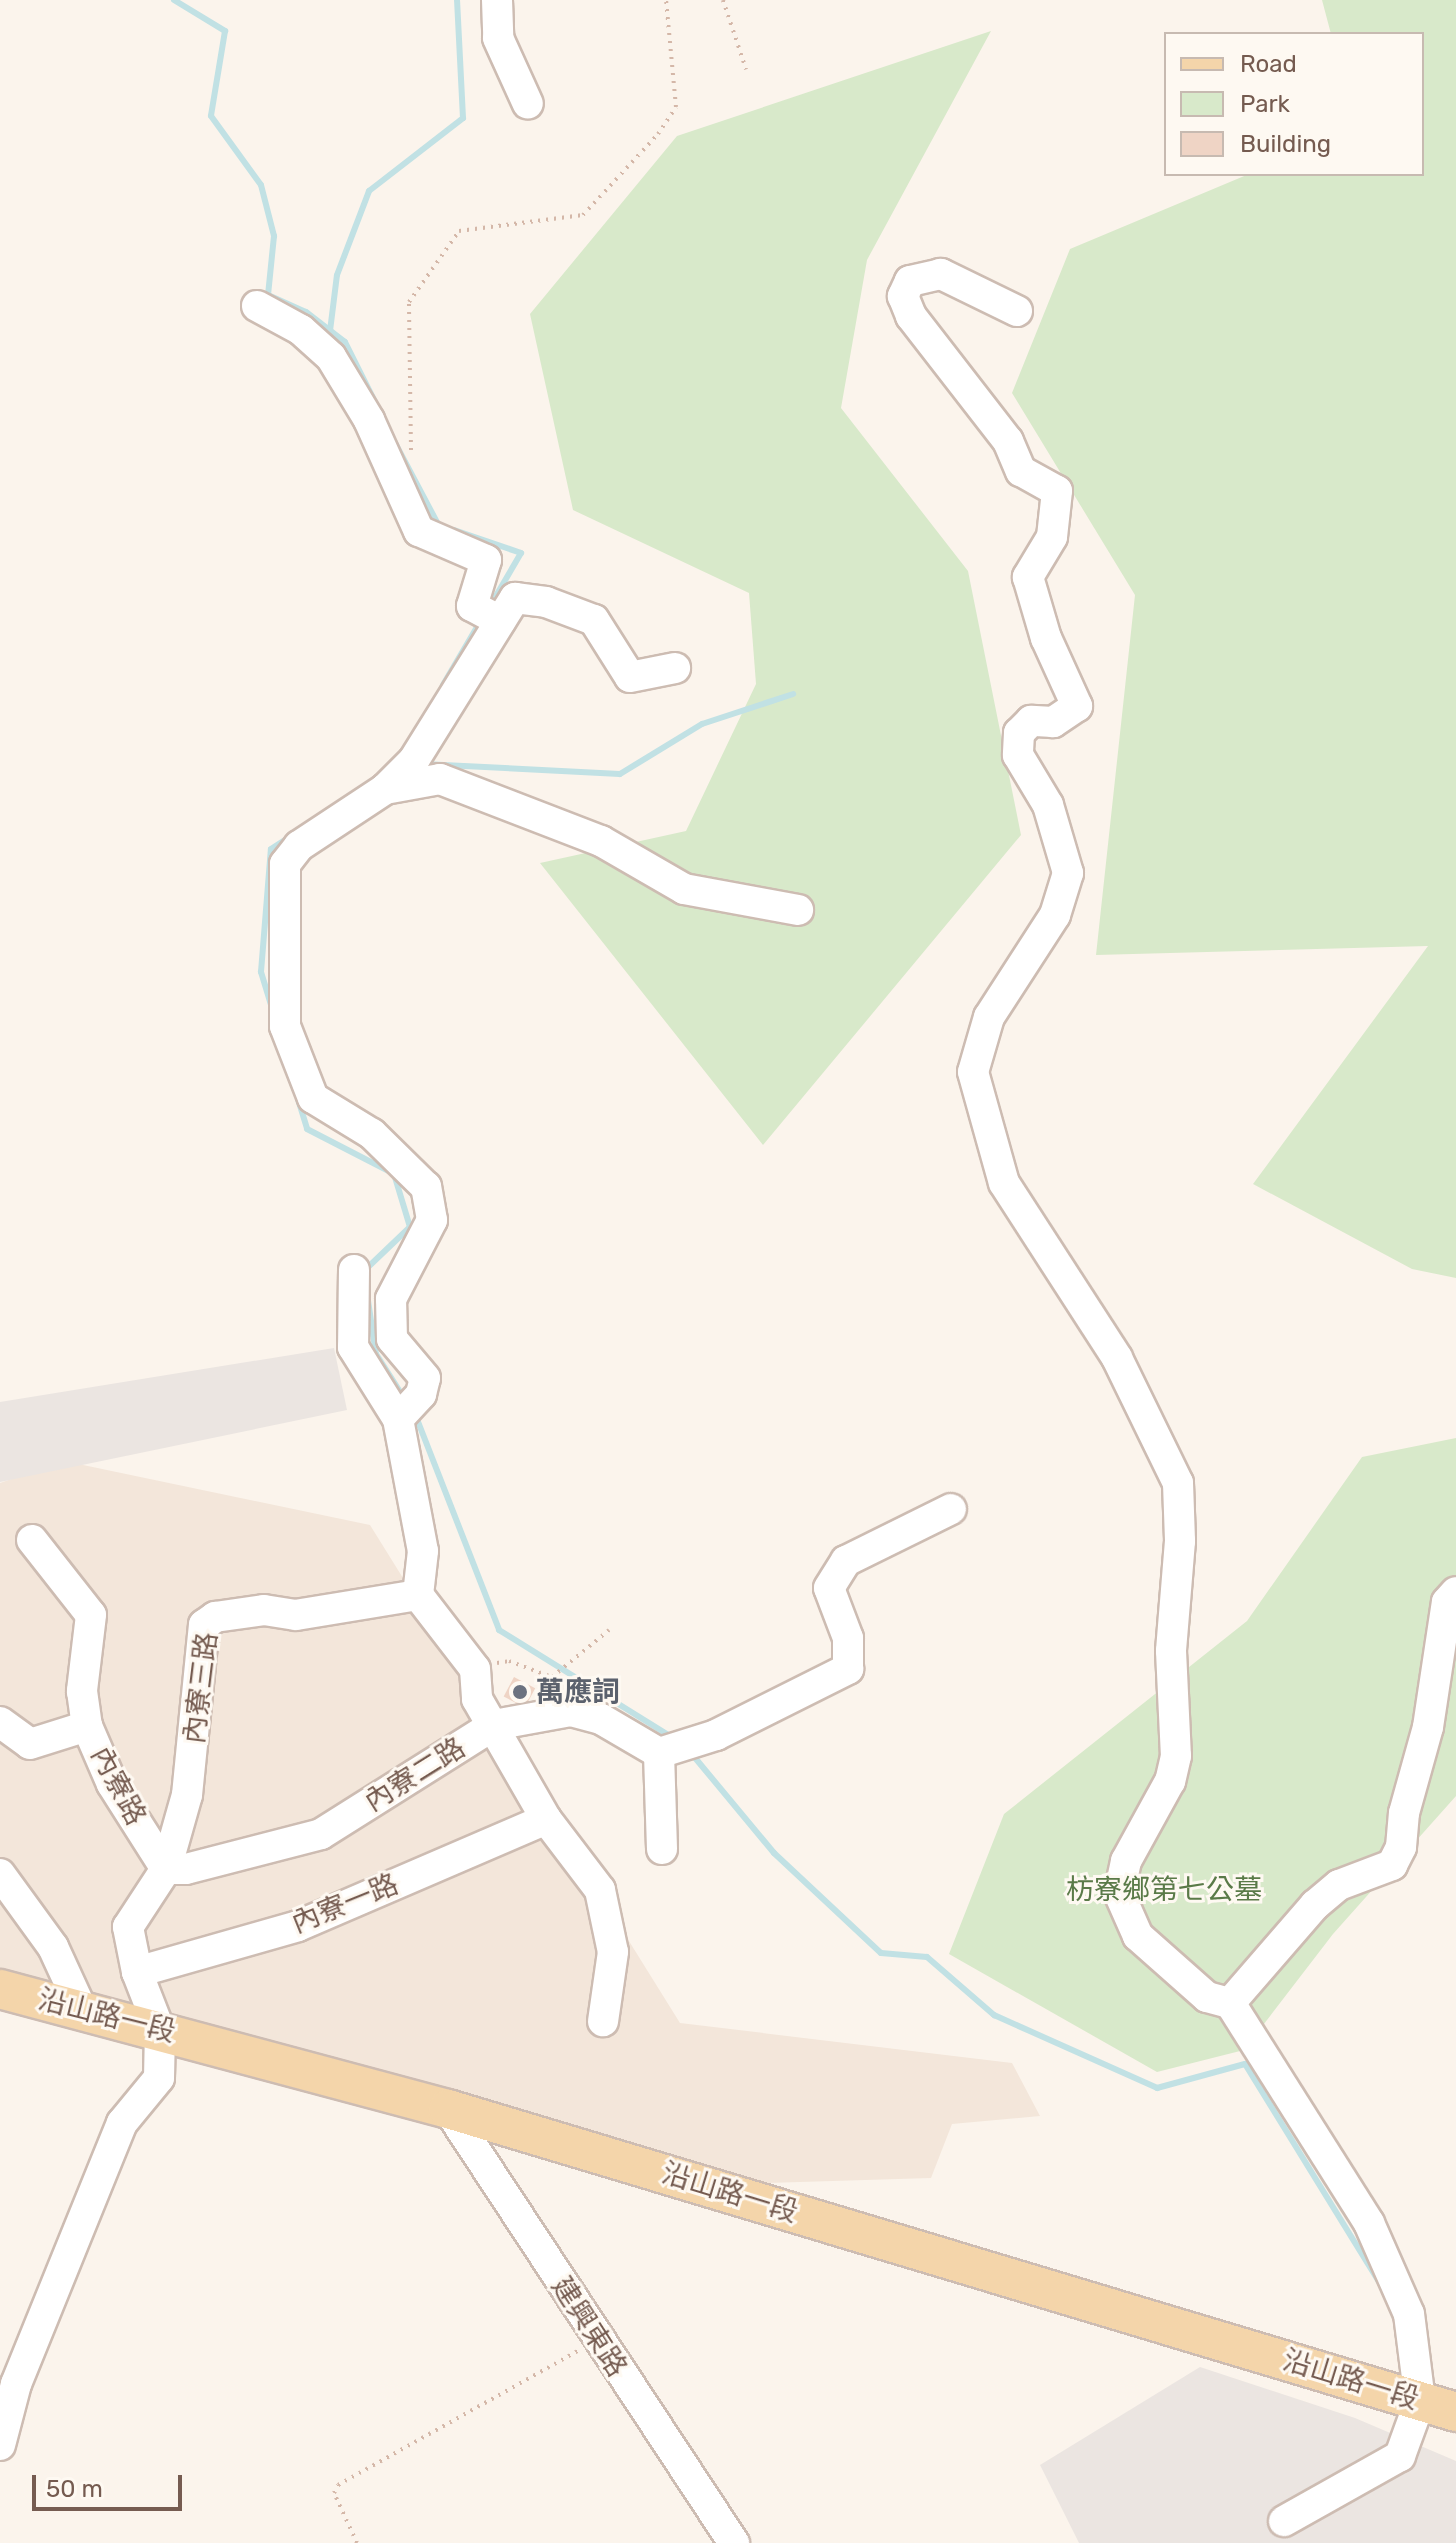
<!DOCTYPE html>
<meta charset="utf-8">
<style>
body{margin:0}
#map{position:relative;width:1456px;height:2543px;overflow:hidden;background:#fbf4ec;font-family:Rubik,"Noto Sans TC",sans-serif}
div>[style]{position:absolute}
.residential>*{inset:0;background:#f3e6da}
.industrial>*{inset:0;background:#ebe5e1}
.green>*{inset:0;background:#d8e9ca}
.stream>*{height:6px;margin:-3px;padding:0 3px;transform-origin:3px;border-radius:3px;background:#c1e1e4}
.building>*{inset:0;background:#efd4c5;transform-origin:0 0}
.path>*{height:4px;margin-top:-2px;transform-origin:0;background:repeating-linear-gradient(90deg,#d4b7a8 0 2px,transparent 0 8px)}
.roads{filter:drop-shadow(2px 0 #cdbcb2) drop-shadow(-2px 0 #cdbcb2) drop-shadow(0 2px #cdbcb2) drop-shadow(0 -2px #cdbcb2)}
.minor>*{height:30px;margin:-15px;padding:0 15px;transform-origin:15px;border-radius:15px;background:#fff}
.major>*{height:38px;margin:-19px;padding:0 19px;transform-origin:19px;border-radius:19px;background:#f4d5aa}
.dots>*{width:22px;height:22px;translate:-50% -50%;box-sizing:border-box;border:4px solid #fef9f2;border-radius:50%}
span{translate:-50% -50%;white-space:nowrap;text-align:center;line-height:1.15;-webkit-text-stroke:6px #fef9f2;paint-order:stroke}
.street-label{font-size:28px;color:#755b50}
.worship-label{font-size:28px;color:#5b616d;font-weight:700}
.left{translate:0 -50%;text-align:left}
.park-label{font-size:28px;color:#5a7a48}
.legend{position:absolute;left:1164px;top:32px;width:260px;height:144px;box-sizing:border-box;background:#fef9f2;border:2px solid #c7bab1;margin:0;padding:10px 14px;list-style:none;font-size:24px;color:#755b50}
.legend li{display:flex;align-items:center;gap:16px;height:40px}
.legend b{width:40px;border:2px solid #c7bab1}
.scale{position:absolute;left:32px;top:2475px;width:150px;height:36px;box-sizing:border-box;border:4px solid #755b50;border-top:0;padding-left:10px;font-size:24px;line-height:28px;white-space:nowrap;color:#755b50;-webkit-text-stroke:6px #fef9f2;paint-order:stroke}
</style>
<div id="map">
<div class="residential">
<i style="clip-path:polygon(64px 1461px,370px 1525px,680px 2023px,1012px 2063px,1040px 2116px,952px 2124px,931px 2178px,767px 2183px,0 1971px,0 1483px)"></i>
</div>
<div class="industrial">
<i style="clip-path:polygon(334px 1348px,347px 1410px,0 1482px,0 1402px)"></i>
<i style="clip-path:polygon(1200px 2367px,1355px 2418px,1456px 2461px,1456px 2543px,1079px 2543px,1040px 2465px)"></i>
</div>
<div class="green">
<i style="clip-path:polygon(1322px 0,1456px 0,1456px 1278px,1412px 1269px,1253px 1184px,1428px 946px,1096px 955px,1135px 595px,1012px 393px,1070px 249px,1249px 174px,1422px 174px,1422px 34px,1331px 34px)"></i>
<i style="clip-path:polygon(991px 31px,867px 260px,841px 408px,968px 571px,1021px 835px,763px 1145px,540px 863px,686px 831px,756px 684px,749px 593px,573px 510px,530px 314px,677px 136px)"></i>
<i style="clip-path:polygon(1456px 1438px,1456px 1796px,1333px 1934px,1244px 2050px,1157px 2072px,949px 1954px,1004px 1814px,1247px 1621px,1362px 1457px)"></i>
</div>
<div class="stream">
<i style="left:174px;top:0;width:60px;rotate:31.3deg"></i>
<i style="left:225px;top:31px;width:86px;rotate:99.4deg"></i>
<i style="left:211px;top:116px;width:85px;rotate:54.1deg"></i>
<i style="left:261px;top:185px;width:53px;rotate:75.7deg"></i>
<i style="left:274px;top:236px;width:59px;rotate:95.8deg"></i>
<i style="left:268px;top:295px;width:42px;rotate:24.1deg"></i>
<i style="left:306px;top:312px;width:49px;rotate:37.6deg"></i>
<i style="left:345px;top:342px;width:67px;rotate:63.4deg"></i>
<i style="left:330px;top:331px;width:56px;rotate:-82.9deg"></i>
<i style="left:337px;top:275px;width:90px;rotate:-69.1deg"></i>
<i style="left:369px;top:191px;width:119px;rotate:-37.8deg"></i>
<i style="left:463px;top:118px;width:118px;rotate:-92.9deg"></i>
<i style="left:394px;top:441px;width:96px;rotate:62.1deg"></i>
<i style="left:454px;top:530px;width:71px;rotate:18.9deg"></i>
<i style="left:521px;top:553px;width:61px;rotate:120.3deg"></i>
<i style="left:443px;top:685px;width:73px;rotate:-59.6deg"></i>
<i style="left:424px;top:764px;width:196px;rotate:2.9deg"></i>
<i style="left:620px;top:774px;width:96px;rotate:-31.4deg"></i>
<i style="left:702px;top:724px;width:96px;rotate:-18.2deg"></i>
<i style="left:272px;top:1008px;width:38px;rotate:-107deg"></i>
<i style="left:261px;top:972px;width:123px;rotate:-85.4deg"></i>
<i style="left:271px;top:849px;width:24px;rotate:-33deg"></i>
<i style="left:298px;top:1099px;width:31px;rotate:73deg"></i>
<i style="left:307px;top:1129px;width:98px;rotate:27.3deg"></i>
<i style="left:394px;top:1174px;width:55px;rotate:73.2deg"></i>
<i style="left:410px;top:1227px;width:64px;rotate:136.3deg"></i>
<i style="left:367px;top:1294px;width:61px;rotate:81.5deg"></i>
<i style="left:376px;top:1354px;width:52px;rotate:57.5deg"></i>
<i style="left:415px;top:1414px;width:232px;rotate:68.7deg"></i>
<i style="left:499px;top:1630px;width:205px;rotate:31.8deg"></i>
<i style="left:691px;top:1753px;width:130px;rotate:50.3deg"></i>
<i style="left:774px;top:1853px;width:146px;rotate:43.1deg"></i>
<i style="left:881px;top:1953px;width:46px;rotate:5deg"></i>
<i style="left:927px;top:1957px;width:89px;rotate:40.9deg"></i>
<i style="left:994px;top:2015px;width:179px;rotate:24.1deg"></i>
<i style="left:1157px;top:2088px;width:91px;rotate:-15.3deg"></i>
<i style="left:1245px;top:2064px;width:256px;rotate:58.4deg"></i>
</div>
<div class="building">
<i style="left:514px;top:1677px;width:24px;height:22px;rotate:28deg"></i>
</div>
<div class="path">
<i style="left:723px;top:0;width:73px;rotate:71.6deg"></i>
<i style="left:411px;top:450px;width:148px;rotate:-90.8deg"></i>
<i style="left:409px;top:302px;width:87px;rotate:-54.8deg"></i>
<i style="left:459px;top:231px;width:125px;rotate:-7.4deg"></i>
<i style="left:583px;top:215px;width:110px;rotate:-47.2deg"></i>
<i style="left:658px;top:134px;width:32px;rotate:-56deg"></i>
<i style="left:676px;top:107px;width:107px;rotate:-95.3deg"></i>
<i style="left:497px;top:1663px;width:12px;rotate:-9deg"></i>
<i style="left:509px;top:1661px;width:46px;rotate:20.4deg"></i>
<i style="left:552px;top:1677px;width:74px;rotate:-39.5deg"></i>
<i style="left:357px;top:2543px;width:55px;rotate:-114.7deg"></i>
<i style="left:334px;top:2493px;width:9px;rotate:-63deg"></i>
<i style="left:338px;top:2485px;width:277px;rotate:-29.2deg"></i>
</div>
<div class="roads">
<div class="minor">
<i style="left:497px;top:0;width:38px;rotate:88deg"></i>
<i style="left:498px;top:38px;width:72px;rotate:65.6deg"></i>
<i style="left:257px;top:306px;width:50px;rotate:28.6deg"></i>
<i style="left:301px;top:330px;width:40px;rotate:42deg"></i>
<i style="left:331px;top:357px;width:74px;rotate:58.9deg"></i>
<i style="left:369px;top:420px;width:122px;rotate:65.8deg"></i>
<i style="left:419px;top:531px;width:73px;rotate:23.4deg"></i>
<i style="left:486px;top:560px;width:48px;rotate:106.9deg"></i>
<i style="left:472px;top:606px;width:32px;rotate:28deg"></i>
<i style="left:1017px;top:311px;width:85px;rotate:-154deg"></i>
<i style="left:941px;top:274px;width:32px;rotate:167deg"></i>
<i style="left:910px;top:281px;width:17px;rotate:115deg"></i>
<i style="left:903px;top:296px;width:22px;rotate:68deg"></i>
<i style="left:911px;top:316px;width:158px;rotate:52.2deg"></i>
<i style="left:1008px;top:441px;width:33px;rotate:67deg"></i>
<i style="left:1021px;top:471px;width:41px;rotate:29.1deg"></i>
<i style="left:1057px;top:491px;width:46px;rotate:96.2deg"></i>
<i style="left:1052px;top:537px;width:47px;rotate:121deg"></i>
<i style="left:1028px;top:577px;width:64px;rotate:73.6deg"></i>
<i style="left:1046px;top:638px;width:75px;rotate:65.5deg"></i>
<i style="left:1077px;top:706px;width:29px;rotate:146deg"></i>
<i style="left:1053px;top:722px;width:22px;rotate:-177deg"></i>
<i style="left:1031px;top:721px;width:17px;rotate:135deg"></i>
<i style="left:1019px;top:733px;width:22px;rotate:93deg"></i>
<i style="left:1018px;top:755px;width:58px;rotate:59deg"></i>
<i style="left:1048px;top:805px;width:71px;rotate:73.6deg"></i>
<i style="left:1068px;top:873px;width:44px;rotate:107.2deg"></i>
<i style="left:1055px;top:915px;width:121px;rotate:122.9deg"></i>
<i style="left:989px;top:1017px;width:57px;rotate:106.2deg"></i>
<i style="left:973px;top:1072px;width:115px;rotate:74.4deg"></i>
<i style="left:1004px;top:1183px;width:208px;rotate:57.1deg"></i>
<i style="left:1117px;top:1358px;width:139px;rotate:64deg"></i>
<i style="left:1178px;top:1483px;width:58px;rotate:88deg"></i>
<i style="left:1180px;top:1541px;width:110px;rotate:94.7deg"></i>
<i style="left:1171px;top:1651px;width:105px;rotate:87.3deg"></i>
<i style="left:1176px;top:1756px;width:26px;rotate:103deg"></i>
<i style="left:1170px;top:1781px;width:91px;rotate:118.8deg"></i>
<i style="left:1126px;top:1861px;width:33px;rotate:102deg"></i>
<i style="left:1119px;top:1893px;width:47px;rotate:66.2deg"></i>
<i style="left:1138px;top:1936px;width:92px;rotate:41.5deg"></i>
<i style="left:1207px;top:1997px;width:24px;rotate:15deg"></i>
<i style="left:1230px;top:2003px;width:130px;rotate:-49.1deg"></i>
<i style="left:1315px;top:1905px;width:31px;rotate:-40deg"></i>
<i style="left:1339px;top:1885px;width:57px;rotate:-20.7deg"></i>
<i style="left:1392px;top:1865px;width:20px;rotate:-63deg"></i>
<i style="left:1401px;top:1847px;width:34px;rotate:-85deg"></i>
<i style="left:1404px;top:1813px;width:89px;rotate:-74.4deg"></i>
<i style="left:1428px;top:1727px;width:126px;rotate:-81.4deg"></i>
<i style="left:1447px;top:1602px;width:13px;rotate:-48deg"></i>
<i style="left:385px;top:789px;width:56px;rotate:-10.3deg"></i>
<i style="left:440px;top:779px;width:173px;rotate:21.1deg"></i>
<i style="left:601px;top:841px;width:96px;rotate:30deg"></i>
<i style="left:684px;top:889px;width:116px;rotate:10.4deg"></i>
<i style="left:354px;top:1270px;width:77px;rotate:90.7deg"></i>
<i style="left:353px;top:1347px;width:85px;rotate:58deg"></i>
<i style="left:398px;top:1419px;width:134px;rotate:79.3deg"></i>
<i style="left:423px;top:1551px;width:44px;rotate:96.5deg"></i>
<i style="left:418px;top:1595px;width:93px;rotate:52.4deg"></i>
<i style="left:475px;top:1669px;width:30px;rotate:86deg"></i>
<i style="left:477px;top:1699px;width:138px;rotate:60.1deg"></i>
<i style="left:546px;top:1819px;width:89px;rotate:52.7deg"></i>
<i style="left:600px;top:1890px;width:63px;rotate:78.2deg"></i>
<i style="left:613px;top:1952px;width:70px;rotate:98.2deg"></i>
<i style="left:398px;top:1419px;width:34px;rotate:-47deg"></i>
<i style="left:421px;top:1394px;width:16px;rotate:-76deg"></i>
<i style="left:425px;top:1378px;width:51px;rotate:-130.2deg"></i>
<i style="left:392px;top:1339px;width:40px;rotate:-91.4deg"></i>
<i style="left:391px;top:1299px;width:89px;rotate:-62.6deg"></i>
<i style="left:432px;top:1220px;width:34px;rotate:-100deg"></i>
<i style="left:426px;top:1187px;width:76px;rotate:-135.5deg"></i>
<i style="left:372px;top:1134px;width:69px;rotate:-148.6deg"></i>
<i style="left:313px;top:1098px;width:77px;rotate:-111.3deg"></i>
<i style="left:285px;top:1026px;width:162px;rotate:-90deg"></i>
<i style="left:285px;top:864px;width:23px;rotate:-52deg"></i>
<i style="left:299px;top:846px;width:103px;rotate:-33.5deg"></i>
<i style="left:385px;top:789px;width:41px;rotate:-45deg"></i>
<i style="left:414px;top:760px;width:191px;rotate:-58.1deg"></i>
<i style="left:515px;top:598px;width:31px;rotate:7deg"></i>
<i style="left:546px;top:602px;width:51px;rotate:20.6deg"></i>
<i style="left:594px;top:620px;width:67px;rotate:57.7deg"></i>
<i style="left:630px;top:677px;width:46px;rotate:-11.3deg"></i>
<i style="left:32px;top:1540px;width:95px;rotate:51.8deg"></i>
<i style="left:91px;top:1615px;width:77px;rotate:96.8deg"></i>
<i style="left:82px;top:1691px;width:35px;rotate:82deg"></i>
<i style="left:87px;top:1726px;width:63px;rotate:66.7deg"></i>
<i style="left:112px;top:1784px;width:101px;rotate:57.6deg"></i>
<i style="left:0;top:1722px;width:37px;rotate:36deg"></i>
<i style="left:30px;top:1744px;width:60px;rotate:-17.5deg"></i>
<i style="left:662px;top:1849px;width:96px;rotate:-91.8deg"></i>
<i style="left:659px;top:1753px;width:60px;rotate:-17.5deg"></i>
<i style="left:716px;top:1735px;width:148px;rotate:-26.6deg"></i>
<i style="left:848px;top:1669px;width:31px;rotate:-90deg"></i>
<i style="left:848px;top:1638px;width:53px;rotate:-110.8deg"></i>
<i style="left:829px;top:1588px;width:32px;rotate:-58deg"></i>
<i style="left:846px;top:1561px;width:117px;rotate:-26.3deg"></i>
<i style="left:166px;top:1869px;width:20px"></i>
<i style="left:186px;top:1869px;width:139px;rotate:-14.5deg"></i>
<i style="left:321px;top:1834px;width:204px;rotate:-32.2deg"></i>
<i style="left:494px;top:1725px;width:78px;rotate:-10.3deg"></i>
<i style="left:571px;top:1711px;width:31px;rotate:15deg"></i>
<i style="left:601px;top:1719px;width:67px;rotate:30.4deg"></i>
<i style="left:0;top:1874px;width:90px;rotate:54deg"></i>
<i style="left:53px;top:1947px;width:69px;rotate:65.3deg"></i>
<i style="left:137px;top:1972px;width:167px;rotate:-15.9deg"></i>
<i style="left:298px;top:1926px;width:270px;rotate:-23.3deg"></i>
<i style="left:1230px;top:2003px;width:260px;rotate:57.7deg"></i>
<i style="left:1369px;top:2223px;width:99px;rotate:66.3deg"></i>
<i style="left:1409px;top:2314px;width:88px;rotate:82.8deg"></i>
<i style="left:1420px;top:2401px;width:59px;rotate:110deg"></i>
<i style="left:1400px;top:2456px;width:133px;rotate:150.7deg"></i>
<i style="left:448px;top:2109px;width:520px;rotate:56.62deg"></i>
<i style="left:0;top:2445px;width:63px;rotate:-75.3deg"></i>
<i style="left:16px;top:2384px;width:282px;rotate:-67.9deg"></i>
<i style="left:122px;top:2123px;width:58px;rotate:-50.6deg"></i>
<i style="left:159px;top:2078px;width:47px;rotate:-88.8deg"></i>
<i style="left:160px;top:2031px;width:63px;rotate:-111.3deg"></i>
<i style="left:137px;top:1972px;width:46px;rotate:-101.3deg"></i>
<i style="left:128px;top:1927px;width:69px;rotate:-56.8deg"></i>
<i style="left:166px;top:1869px;width:77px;rotate:-74.2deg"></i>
<i style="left:187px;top:1795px;width:171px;rotate:-84.3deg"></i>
<i style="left:204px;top:1625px;width:14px;rotate:-36deg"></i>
<i style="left:215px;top:1617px;width:49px;rotate:-8.1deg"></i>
<i style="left:264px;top:1610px;width:32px;rotate:9deg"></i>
<i style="left:296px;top:1615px;width:124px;rotate:-9.3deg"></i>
</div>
<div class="major">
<i style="left:0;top:1989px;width:464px;rotate:15deg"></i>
<i style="left:448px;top:2109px;width:1053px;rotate:16.73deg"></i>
</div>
</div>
<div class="dots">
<i style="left:520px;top:1692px;background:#6b7280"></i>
</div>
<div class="street-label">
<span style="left:201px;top:1688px;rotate:-83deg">內寮三路</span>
<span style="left:415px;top:1775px;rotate:-32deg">內寮二路</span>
<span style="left:118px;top:1786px;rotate:62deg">內寮路</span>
<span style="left:345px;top:1904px;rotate:-22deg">內寮一路</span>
<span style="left:107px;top:2016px;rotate:14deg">沿山路一段</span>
<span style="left:730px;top:2193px;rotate:17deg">沿山路一段</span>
<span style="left:589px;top:2327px;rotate:57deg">建興東路</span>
<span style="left:1351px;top:2380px;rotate:17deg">沿山路一段</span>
</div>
<div class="worship-label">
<span class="left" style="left:536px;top:1692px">萬應詞</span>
</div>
<div class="park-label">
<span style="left:1164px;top:1890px">枋寮鄉第七公墓</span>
</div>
<ul class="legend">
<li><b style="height:10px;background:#f4d5aa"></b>Road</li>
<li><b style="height:22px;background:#d8e9ca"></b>Park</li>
<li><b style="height:22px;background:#efd4c5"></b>Building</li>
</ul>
<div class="scale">50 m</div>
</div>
